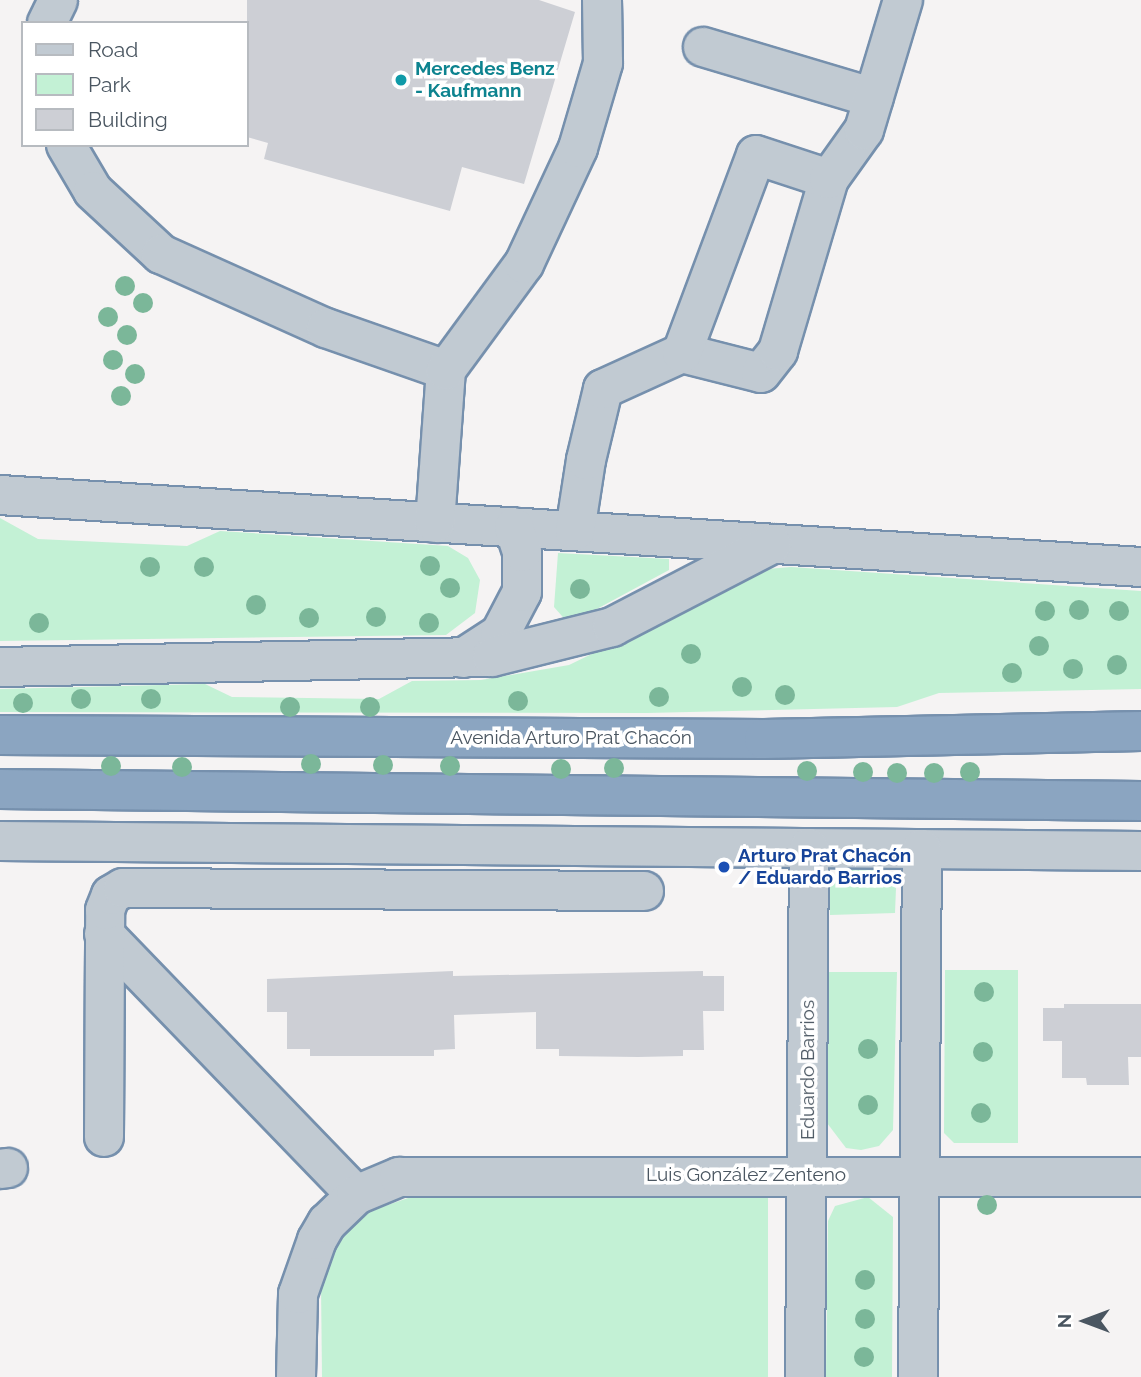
<!DOCTYPE html>
<meta charset="utf-8">
<style>
body{margin:0}
#map{position:relative;width:1141px;height:1377px;overflow:hidden;background:#f5f3f3;font-family:Raleway,sans-serif}
div>[style]{position:absolute}
.green>*{inset:0;background:#c3f1d5}
.building>*{inset:0;background:#cdcfd5}
.roads{filter:drop-shadow(2px 0 #7690ad) drop-shadow(-2px 0 #7690ad) drop-shadow(0 2px #7690ad) drop-shadow(0 -2px #7690ad)}
.minor>*{height:38px;margin:-19px;padding:0 19px;transform-origin:19px;border-radius:19px;background:#c1cad2}
.highway>*{height:38px;margin:-19px;padding:0 19px;transform-origin:19px;border-radius:19px;background:#8ba5c1}
.trees>*{width:20px;height:20px;margin:-10px;border-radius:50%;background:#7bb799}
.dots>*{width:19px;height:19px;translate:-50% -50%;box-sizing:border-box;border:4px solid #fff;border-radius:50%}
span{translate:-50% -50%;white-space:nowrap;text-align:center;line-height:1.15;-webkit-text-stroke:7px #fff;paint-order:stroke}
.culture-label{font-size:19px;color:#0d838f;font-weight:700}
.left{translate:0 -50%;text-align:left}
.street-label{font-size:19px;color:#4a5661}
.transit-label{font-size:19px;color:#164399;font-weight:700}
.legend{position:absolute;left:21px;top:21px;width:228px;height:126px;box-sizing:border-box;background:#fff;border:2px solid #b7bbc0;margin:0;padding:9px 12px;list-style:none;font-size:21px;color:#4a5661}
.legend li{display:flex;align-items:center;gap:14px;height:35px}
.legend b{width:35px;border:2px solid #b7bbc0}
.north{position:absolute;left:1050px;top:1286px;width:70px;height:70px;-webkit-text-stroke:5px #fff;paint-order:stroke;rotate:270deg;font-size:19px;font-weight:700;line-height:28px;text-align:center;color:#4a5661}
.north::after{content:'';display:block;margin:auto;width:24px;height:32px;background:#4a5661;clip-path:polygon(50% 0,100% 100%,50% 72%,0 100%)}
</style>
<div id="map">
<div class="green">
<i style="clip-path:polygon(0 518px,38px 539px,187px 546px,220px 531px,448px 546px,468px 558px,480px 580px,475px 613px,446px 635px,0 641px)"></i>
<i style="clip-path:polygon(558px 553px,669px 559px,669px 570px,569px 624px,554px 607px)"></i>
<i style="clip-path:polygon(791px 567px,1141px 591px,1141px 689px,939px 693px,897px 707px,647px 713px,0 712px,0 689px,205px 684px,232px 697px,379px 699px,412px 681px,481px 680px,569px 665px,767px 569px)"></i>
<i style="clip-path:polygon(873px 865px,896px 888px,895px 913px,830px 915px,829px 886px,853px 866px)"></i>
<i style="clip-path:polygon(945px 970px,1018px 970px,1018px 1143px,954px 1143px,944px 1133px)"></i>
<i style="clip-path:polygon(828px 972px,897px 972px,893px 1130px,879px 1146px,861px 1150px,846px 1148px,827px 1123px)"></i>
<i style="clip-path:polygon(768px 1195px,768px 1377px,322px 1377px,321px 1285px,337px 1241px,370px 1211px,414px 1196px)"></i>
<i style="clip-path:polygon(868px 1197px,893px 1217px,892px 1377px,826px 1377px,828px 1221px,835px 1206px)"></i>
</div>
<div class="building">
<i style="clip-path:polygon(247px 0,539px 0,575px 12px,524px 184px,462px 167px,450px 211px,264px 159px,268px 143px,247px 137px)"></i>
<i style="clip-path:polygon(453px 971px,453px 976px,703px 971px,703px 976px,724px 976px,724px 1011px,703px 1011px,704px 1050px,683px 1050px,683px 1056px,638px 1057px,559px 1056px,559px 1049px,536px 1049px,536px 1012px,454px 1015px,455px 1049px,434px 1050px,434px 1056px,310px 1056px,310px 1049px,287px 1049px,287px 1012px,267px 1012px,267px 979px)"></i>
<i style="clip-path:polygon(1064px 1004px,1141px 1004px,1141px 1057px,1128px 1057px,1129px 1085px,1087px 1085px,1086px 1078px,1062px 1078px,1062px 1041px,1043px 1041px,1043px 1008px,1064px 1008px)"></i>
</div>
<div class="roads">
<div class="minor">
<i style="left:47px;top:23px;width:25px;rotate:-64deg"></i>
<i style="left:703px;top:47px;width:178px;rotate:16.6deg"></i>
<i style="left:66px;top:145px;width:53px;rotate:59.6deg"></i>
<i style="left:93px;top:191px;width:93px;rotate:42.8deg"></i>
<i style="left:161px;top:254px;width:181px;rotate:24.2deg"></i>
<i style="left:326px;top:328px;width:127px;rotate:19.3deg"></i>
<i style="left:682px;top:353px;width:81px;rotate:14.2deg"></i>
<i style="left:761px;top:373px;width:28px;rotate:-52deg"></i>
<i style="left:778px;top:351px;width:179px;rotate:-73.5deg"></i>
<i style="left:0;top:495px;width:1143px;rotate:3.61deg"></i>
<i style="left:435px;top:523px;width:153px;rotate:-85.9deg"></i>
<i style="left:446px;top:370px;width:132px;rotate:-53.7deg"></i>
<i style="left:524px;top:264px;width:128px;rotate:-65deg"></i>
<i style="left:578px;top:148px;width:89px;rotate:-73.6deg"></i>
<i style="left:603px;top:63px;width:63px;rotate:-90.9deg"></i>
<i style="left:575px;top:531px;width:72px;rotate:-81.2deg"></i>
<i style="left:586px;top:460px;width:73px;rotate:-76.5deg"></i>
<i style="left:603px;top:389px;width:87px;rotate:-24.5deg"></i>
<i style="left:682px;top:353px;width:211px;rotate:-69.5deg"></i>
<i style="left:756px;top:155px;width:77px;rotate:18.2deg"></i>
<i style="left:829px;top:179px;width:60px;rotate:-54.5deg"></i>
<i style="left:864px;top:130px;width:136px;rotate:-73.3deg"></i>
<i style="left:463px;top:658px;width:44px;rotate:-33deg"></i>
<i style="left:500px;top:634px;width:47px;rotate:-62.4deg"></i>
<i style="left:522px;top:592px;width:40px;rotate:-90deg"></i>
<i style="left:522px;top:552px;width:26px;rotate:-108deg"></i>
<i style="left:0;top:667px;width:492px;rotate:-1.2deg"></i>
<i style="left:492px;top:657px;width:124px;rotate:-14deg"></i>
<i style="left:612px;top:627px;width:180px;rotate:-27.4deg"></i>
<i style="left:0;top:841px;width:1141px;rotate:0.5deg"></i>
<i style="left:104px;top:934px;width:363px;rotate:46deg"></i>
<i style="left:104px;top:1137px;width:227px;rotate:-89.7deg"></i>
<i style="left:105px;top:910px;width:16px;rotate:-68deg"></i>
<i style="left:111px;top:895px;width:14px;rotate:-30deg"></i>
<i style="left:123px;top:888px;width:521px;rotate:0.33deg"></i>
<i style="left:0;top:1169px;width:8px;rotate:-7deg"></i>
<i style="left:296px;top:1377px;width:83px;rotate:-88.6deg"></i>
<i style="left:298px;top:1294px;width:57px;rotate:-70.6deg"></i>
<i style="left:317px;top:1240px;width:20px;rotate:-60deg"></i>
<i style="left:327px;top:1223px;width:40px;rotate:-44deg"></i>
<i style="left:356px;top:1195px;width:47px;rotate:-22.7deg"></i>
<i style="left:399px;top:1177px;width:742px"></i>
<i style="left:805px;top:1377px;width:529px;rotate:-89.57deg"></i>
<i style="left:918px;top:1377px;width:528px;rotate:-89.57deg"></i>
</div>
<div class="highway">
<i style="left:0;top:735px;width:764px;rotate:0.3deg"></i>
<i style="left:764px;top:739px;width:377px;rotate:-1.2deg"></i>
<i style="left:0;top:789px;width:1141px;rotate:0.6deg"></i>
</div>
</div>
<div class="trees">
<i style="left:125px;top:286px"></i>
<i style="left:143px;top:303px"></i>
<i style="left:108px;top:317px"></i>
<i style="left:127px;top:335px"></i>
<i style="left:113px;top:360px"></i>
<i style="left:135px;top:374px"></i>
<i style="left:121px;top:396px"></i>
<i style="left:430px;top:566px"></i>
<i style="left:150px;top:567px"></i>
<i style="left:204px;top:567px"></i>
<i style="left:450px;top:588px"></i>
<i style="left:580px;top:589px"></i>
<i style="left:256px;top:605px"></i>
<i style="left:1079px;top:610px"></i>
<i style="left:1045px;top:611px"></i>
<i style="left:1119px;top:611px"></i>
<i style="left:376px;top:617px"></i>
<i style="left:309px;top:618px"></i>
<i style="left:39px;top:623px"></i>
<i style="left:429px;top:623px"></i>
<i style="left:1039px;top:646px"></i>
<i style="left:691px;top:654px"></i>
<i style="left:1117px;top:665px"></i>
<i style="left:1073px;top:669px"></i>
<i style="left:1012px;top:673px"></i>
<i style="left:742px;top:687px"></i>
<i style="left:785px;top:695px"></i>
<i style="left:659px;top:697px"></i>
<i style="left:81px;top:699px"></i>
<i style="left:151px;top:699px"></i>
<i style="left:518px;top:701px"></i>
<i style="left:23px;top:703px"></i>
<i style="left:290px;top:707px"></i>
<i style="left:370px;top:707px"></i>
<i style="left:311px;top:764px"></i>
<i style="left:383px;top:765px"></i>
<i style="left:111px;top:766px"></i>
<i style="left:450px;top:766px"></i>
<i style="left:182px;top:767px"></i>
<i style="left:614px;top:768px"></i>
<i style="left:561px;top:769px"></i>
<i style="left:807px;top:771px"></i>
<i style="left:863px;top:772px"></i>
<i style="left:970px;top:772px"></i>
<i style="left:897px;top:773px"></i>
<i style="left:934px;top:773px"></i>
<i style="left:984px;top:992px"></i>
<i style="left:868px;top:1049px"></i>
<i style="left:983px;top:1052px"></i>
<i style="left:868px;top:1105px"></i>
<i style="left:981px;top:1113px"></i>
<i style="left:987px;top:1205px"></i>
<i style="left:865px;top:1280px"></i>
<i style="left:865px;top:1319px"></i>
<i style="left:864px;top:1357px"></i>
</div>
<div class="dots">
<i style="left:401px;top:80px;background:#0f9aa8"></i>
<i style="left:724px;top:867px;background:#1a4fb4"></i>
</div>
<div class="culture-label">
<span class="left" style="left:415px;top:80px">Mercedes Benz<br>- Kaufmann</span>
</div>
<div class="street-label">
<span style="left:571px;top:738px">Avenida Arturo Prat Chacón</span>
<span style="left:808px;top:1070px;rotate:-90deg">Eduardo Barrios</span>
<span style="left:746px;top:1175px">Luis González Zenteno</span>
</div>
<div class="transit-label">
<span class="left" style="left:738px;top:867px">Arturo Prat Chacón<br>/ Eduardo Barrios</span>
</div>
<ul class="legend">
<li><b style="height:9px;background:#c1cad2"></b>Road</li>
<li><b style="height:19px;background:#c3f1d5"></b>Park</li>
<li><b style="height:19px;background:#cdcfd5"></b>Building</li>
</ul>
<div class="north">N</div>
</div>
